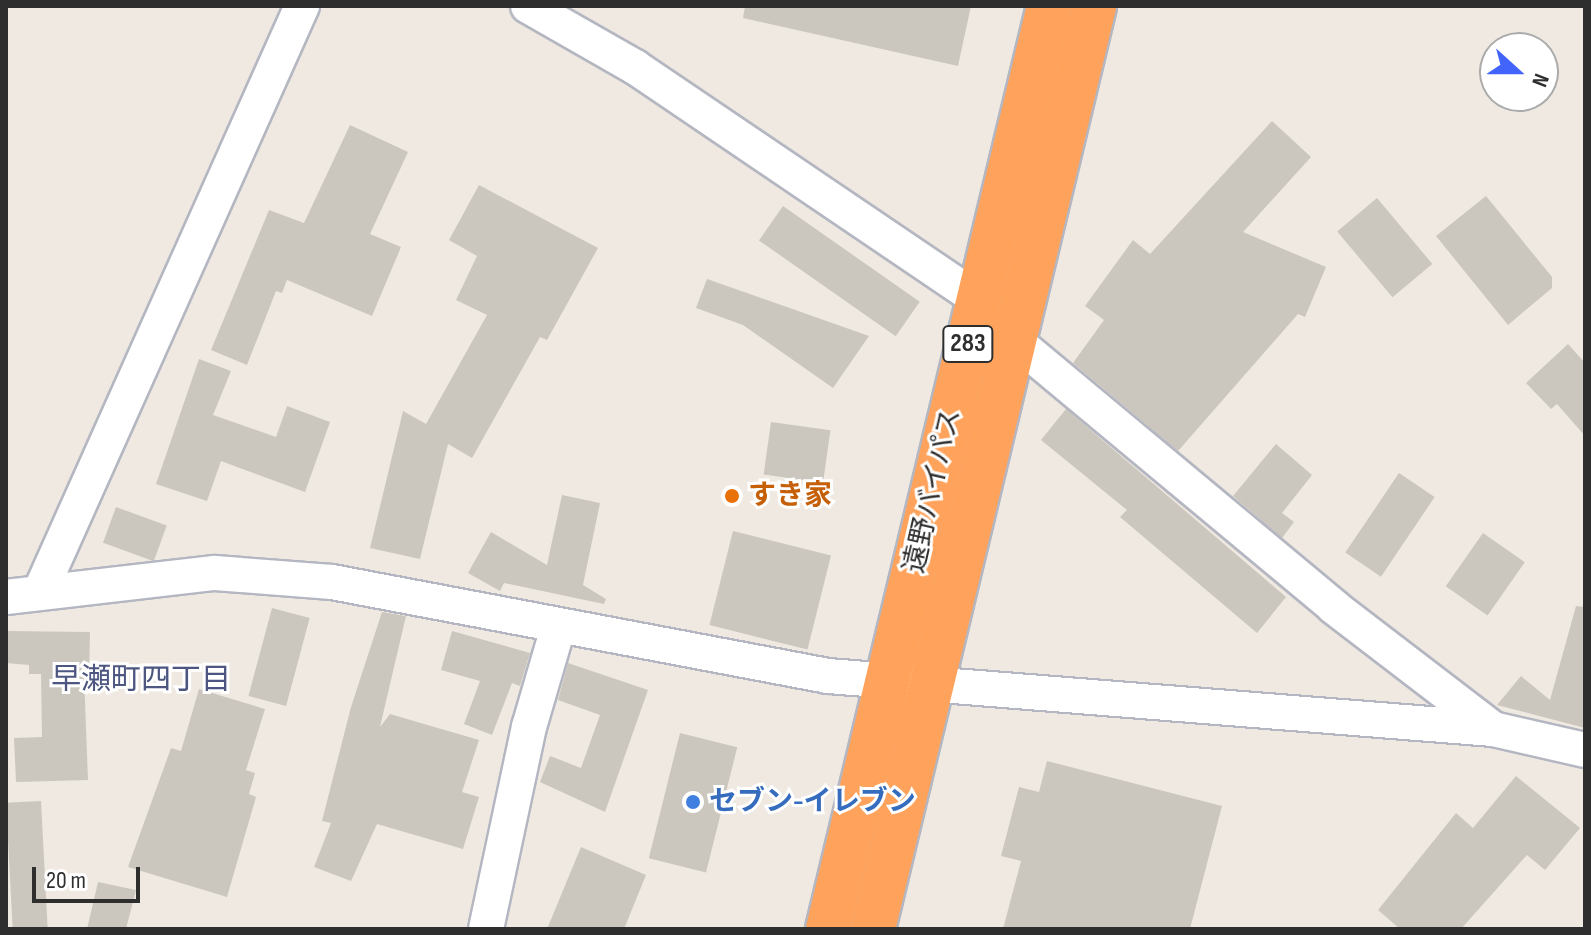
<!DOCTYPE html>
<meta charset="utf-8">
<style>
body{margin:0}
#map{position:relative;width:1591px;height:935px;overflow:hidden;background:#efe9e1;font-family:"Sofia Sans Condensed","Noto Sans JP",sans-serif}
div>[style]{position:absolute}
.building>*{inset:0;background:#cbc7bf;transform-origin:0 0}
.roads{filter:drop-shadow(2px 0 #b4b7c1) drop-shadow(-2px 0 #b4b7c1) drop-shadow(0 2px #b4b7c1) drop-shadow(0 -2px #b4b7c1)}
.minor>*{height:34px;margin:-17px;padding:0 17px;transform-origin:17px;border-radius:17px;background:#fff}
.highway>*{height:44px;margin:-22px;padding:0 22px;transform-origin:22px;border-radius:22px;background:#ffa35c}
.dots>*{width:22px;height:22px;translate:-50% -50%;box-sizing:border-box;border:4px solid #fff;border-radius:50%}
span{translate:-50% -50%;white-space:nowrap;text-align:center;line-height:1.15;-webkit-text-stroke:6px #fff;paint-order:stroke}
.shield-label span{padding:2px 6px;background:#fff;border:2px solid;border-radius:6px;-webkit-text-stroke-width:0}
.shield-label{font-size:26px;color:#2e2e2e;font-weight:700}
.street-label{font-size:28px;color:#2e2e2e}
.food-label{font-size:28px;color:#c56008;font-weight:700}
.left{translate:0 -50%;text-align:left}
.shop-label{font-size:28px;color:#366cbe;font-weight:700}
.neighbourhood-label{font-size:30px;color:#4d5680}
.frame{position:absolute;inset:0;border:8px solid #2e2e2e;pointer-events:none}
.north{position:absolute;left:1479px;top:32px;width:80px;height:80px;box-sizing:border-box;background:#fff;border:2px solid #ababab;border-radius:50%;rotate:111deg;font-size:22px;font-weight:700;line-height:32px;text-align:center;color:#2e2e2e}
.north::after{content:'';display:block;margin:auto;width:28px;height:36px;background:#4264fb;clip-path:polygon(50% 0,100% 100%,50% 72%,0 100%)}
.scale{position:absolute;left:32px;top:867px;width:108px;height:36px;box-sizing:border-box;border:4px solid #2e2e2e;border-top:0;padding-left:10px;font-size:24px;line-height:28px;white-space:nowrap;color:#2e2e2e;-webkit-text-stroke:6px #fff;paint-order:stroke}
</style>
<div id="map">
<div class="building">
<i style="clip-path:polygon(745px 6px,971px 6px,958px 66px,743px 18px)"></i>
<i style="clip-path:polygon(1272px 121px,1311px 157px,1243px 232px,1326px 267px,1305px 317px,1298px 314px,1178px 451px,1073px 363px,1104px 320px,1085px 306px,1133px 240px,1150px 254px)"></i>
<i style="clip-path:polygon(350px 125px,408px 152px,370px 234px,401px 247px,372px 316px,287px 280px,282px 293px,276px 291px,247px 365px,211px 350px,269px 210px,304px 223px)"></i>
<i style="clip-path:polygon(479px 185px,598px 248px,547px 340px,540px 337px,472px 458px,448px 444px,420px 559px,370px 548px,403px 411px,426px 424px,487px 315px,456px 300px,477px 256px,449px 240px)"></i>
<i style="clip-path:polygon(1486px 196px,1552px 277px,1552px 288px,1508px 325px,1436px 236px)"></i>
<i style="left:1377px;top:198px;width:86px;height:52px;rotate:50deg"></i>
<i style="left:783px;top:206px;width:167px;height:42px;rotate:35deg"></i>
<i style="clip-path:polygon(707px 279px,869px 336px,833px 388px,743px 325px,696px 308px)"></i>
<i style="clip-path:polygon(1568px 344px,1585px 363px,1585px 436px,1557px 404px,1551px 409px,1526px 383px)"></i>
<i style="clip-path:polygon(199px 359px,231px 371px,213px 415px,276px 437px,287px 406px,330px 422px,305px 492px,221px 461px,207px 501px,156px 484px)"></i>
<i style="clip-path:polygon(1066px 409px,1286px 597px,1257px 633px,1120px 517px,1127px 510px,1041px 440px)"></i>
<i style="left:771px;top:422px;width:60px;height:53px;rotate:8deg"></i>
<i style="clip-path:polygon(1276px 444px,1312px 475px,1282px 513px,1294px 522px,1282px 538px,1233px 496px)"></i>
<i style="left:1399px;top:473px;width:43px;height:96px;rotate:34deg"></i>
<i style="clip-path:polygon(562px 495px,600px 503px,583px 585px,606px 599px,604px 604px,504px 583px,500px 591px,468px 573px,491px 532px,547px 565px)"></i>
<i style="left:116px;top:507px;width:54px;height:38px;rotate:20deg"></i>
<i style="left:733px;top:531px;width:101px;height:97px;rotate:14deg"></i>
<i style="left:1483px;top:533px;width:51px;height:65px;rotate:35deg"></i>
<i style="clip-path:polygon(1576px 606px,1585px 607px,1585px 728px,1497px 705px,1521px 676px,1550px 700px)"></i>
<i style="left:272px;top:608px;width:39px;height:91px;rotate:15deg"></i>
<i style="clip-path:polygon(382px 612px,406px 616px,380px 727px,390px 714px,479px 740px,462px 792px,479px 797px,463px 849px,377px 824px,351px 881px,314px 867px,331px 823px,322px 821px,351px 707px)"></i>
<i style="clip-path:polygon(6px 631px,90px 632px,89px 675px,84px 675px,88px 780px,16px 782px,14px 738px,42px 737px,41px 674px,29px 674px,29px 665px,6px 663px)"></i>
<i style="clip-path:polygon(452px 631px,530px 653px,520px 686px,512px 683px,492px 735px,464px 724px,480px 681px,441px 670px)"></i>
<i style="clip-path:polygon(568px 663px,648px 690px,605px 812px,540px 782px,550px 756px,581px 768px,600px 715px,558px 700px)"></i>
<i style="clip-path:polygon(199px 689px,265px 709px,246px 770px,255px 773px,249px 794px,256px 797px,227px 897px,128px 867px,171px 748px,181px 751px)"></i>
<i style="left:680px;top:733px;width:59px;height:129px;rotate:14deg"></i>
<i style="clip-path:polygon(1047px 761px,1222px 806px,1190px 929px,1003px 929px,1021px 861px,1001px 856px,1019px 787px,1039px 792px)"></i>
<i style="clip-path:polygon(1516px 776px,1580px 828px,1545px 870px,1527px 855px,1461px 929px,1400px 929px,1378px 910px,1456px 813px,1473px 828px)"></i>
<i style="left:41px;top:801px;width:128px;height:35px;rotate:87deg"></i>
<i style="clip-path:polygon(581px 847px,646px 875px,624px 929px,547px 929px)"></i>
<i style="clip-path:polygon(98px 882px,136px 890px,126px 929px,87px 929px)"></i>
</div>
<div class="roads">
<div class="minor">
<i style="left:528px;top:6px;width:123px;rotate:29.7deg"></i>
<i style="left:635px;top:67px;width:414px;rotate:34.1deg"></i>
<i style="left:1014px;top:340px;width:417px;rotate:39.8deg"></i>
<i style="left:1334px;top:607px;width:200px;rotate:37.5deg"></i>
<i style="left:40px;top:592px;width:642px;rotate:-65.91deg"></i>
<i style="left:6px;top:597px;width:210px;rotate:-6.6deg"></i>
<i style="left:215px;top:573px;width:117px;rotate:4.4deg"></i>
<i style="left:332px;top:582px;width:505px;rotate:10.73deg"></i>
<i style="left:828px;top:676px;width:667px;rotate:4.56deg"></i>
<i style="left:1493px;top:729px;width:94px;rotate:12.9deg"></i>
<i style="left:486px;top:929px;width:207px;rotate:-78deg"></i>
<i style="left:529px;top:727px;width:103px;rotate:-73.7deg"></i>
</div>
<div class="highway">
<i style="left:828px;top:929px;width:949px;rotate:-76.53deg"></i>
<i style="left:873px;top:929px;width:949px;rotate:-76.53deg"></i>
</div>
</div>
<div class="dots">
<i style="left:732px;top:496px;background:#e8710a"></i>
<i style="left:693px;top:802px;background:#3f7fe0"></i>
</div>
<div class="shield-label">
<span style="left:968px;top:344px">283</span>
</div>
<div class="street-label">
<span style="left:933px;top:491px;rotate:-77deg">遠野バイパス</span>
</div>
<div class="food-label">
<span class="left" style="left:748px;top:496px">すき家</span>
</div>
<div class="shop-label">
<span class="left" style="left:709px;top:802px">セブン-イレブン</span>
</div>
<div class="neighbourhood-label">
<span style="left:141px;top:680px">早瀬町四丁目</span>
</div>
<div class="frame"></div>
<div class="north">N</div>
<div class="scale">20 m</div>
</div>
